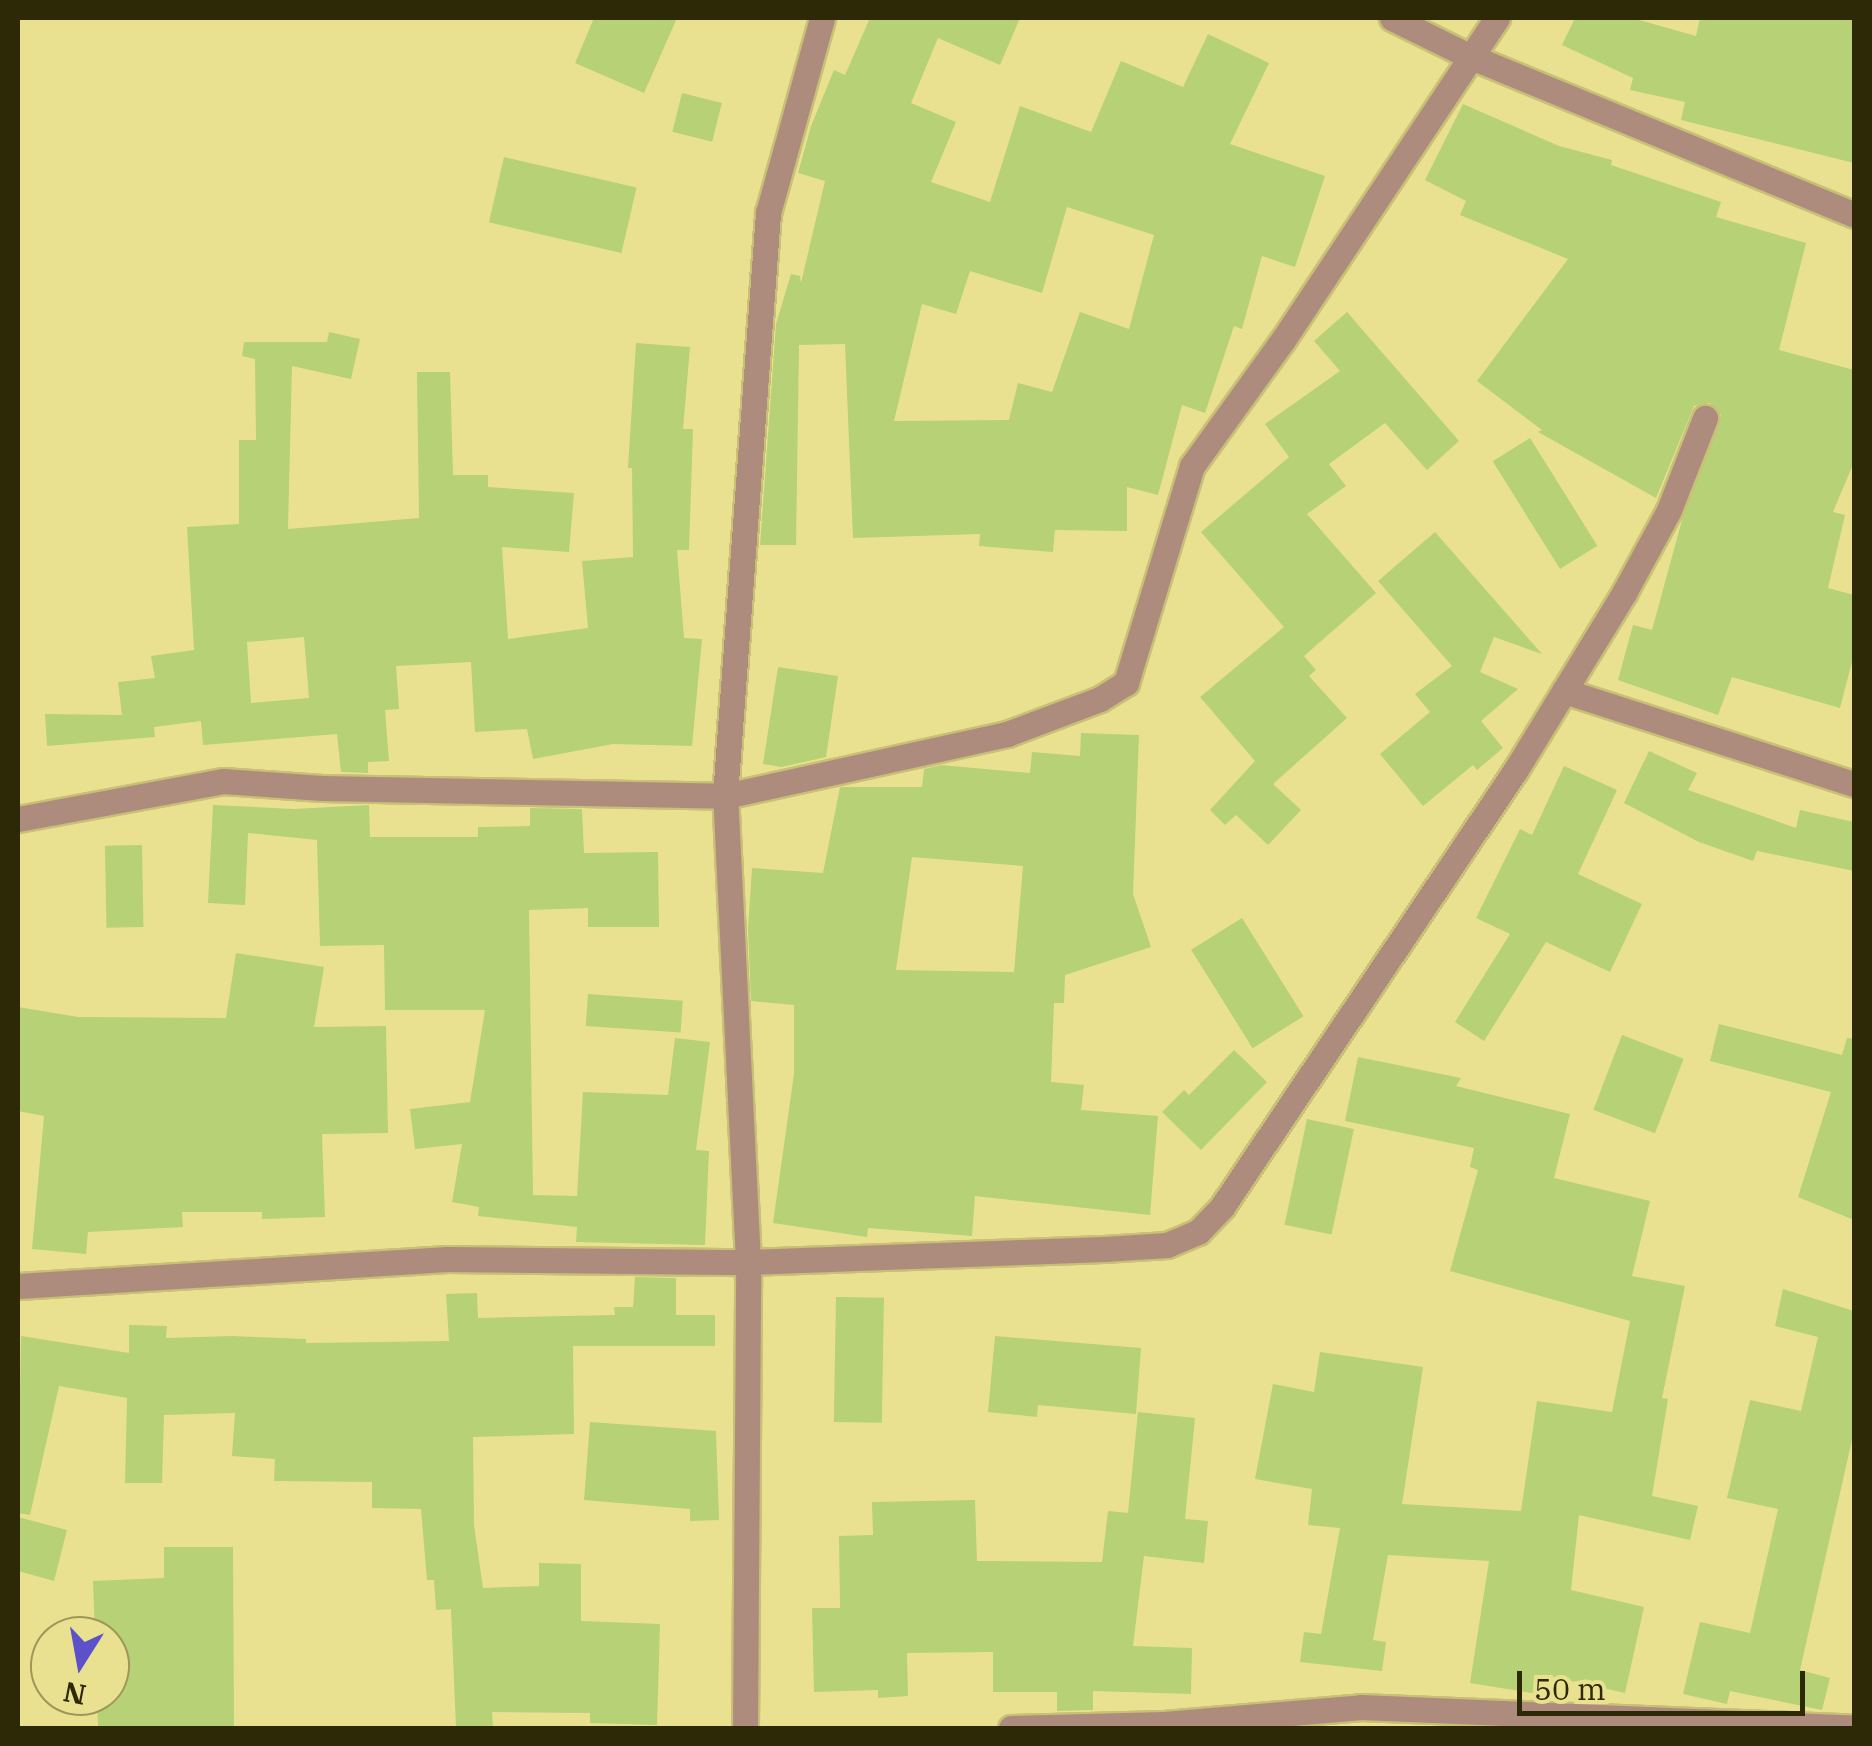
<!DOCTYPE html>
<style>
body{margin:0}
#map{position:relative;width:1872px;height:1746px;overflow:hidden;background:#eae190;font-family:"IBM Plex Serif",serif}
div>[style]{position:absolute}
.building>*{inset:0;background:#b6d176;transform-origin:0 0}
.roads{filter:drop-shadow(2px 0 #c8c077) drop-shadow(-2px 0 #c8c077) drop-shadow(0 2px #c8c077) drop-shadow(0 -2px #c8c077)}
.minor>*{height:25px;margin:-12.5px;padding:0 12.5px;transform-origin:12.5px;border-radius:12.5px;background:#ad8b7d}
span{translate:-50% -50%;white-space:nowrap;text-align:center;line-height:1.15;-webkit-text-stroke:9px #eae190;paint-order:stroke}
.frame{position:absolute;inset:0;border:20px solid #2d2906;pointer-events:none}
.north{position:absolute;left:30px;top:1616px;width:100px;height:100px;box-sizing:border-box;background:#eae190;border:2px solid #9e9759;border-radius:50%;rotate:191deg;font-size:28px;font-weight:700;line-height:40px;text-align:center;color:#2d2906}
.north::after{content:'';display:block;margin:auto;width:35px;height:45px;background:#5d51c9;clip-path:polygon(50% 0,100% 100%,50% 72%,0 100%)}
.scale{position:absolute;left:1517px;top:1671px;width:288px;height:45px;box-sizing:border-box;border:5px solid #2d2906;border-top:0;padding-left:12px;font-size:30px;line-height:35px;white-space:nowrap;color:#2d2906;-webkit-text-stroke:8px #eae190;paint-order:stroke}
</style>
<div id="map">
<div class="building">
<i style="clip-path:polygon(594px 18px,677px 18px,644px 93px,575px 63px)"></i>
<i style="clip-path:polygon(evenodd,870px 18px,1020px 18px,1000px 65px,938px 38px,911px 103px,956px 122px,931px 182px,990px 202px,1020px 106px,1091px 132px,1121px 61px,1183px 87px,1208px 34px,1269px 63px,1230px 144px,1325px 176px,1295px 267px,1262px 256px,1242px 329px,1234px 326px,1205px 413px,1182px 405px,1158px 495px,1127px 487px,1127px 531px,1055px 530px,1053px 552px,979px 546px,980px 534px,853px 538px,845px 344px,799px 345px,796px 545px,760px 545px,776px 324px,791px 274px,800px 276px,801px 283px,825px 181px,798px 173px,811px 126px,834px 70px,845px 75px,870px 18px,1067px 207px,1154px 235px,1129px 329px,1080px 312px,1052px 392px,1018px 383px,1009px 420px,894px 421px,922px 304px,956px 314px,970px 271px,1042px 293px,1067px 207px)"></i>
<i style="clip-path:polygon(1575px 18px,1632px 18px,1696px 36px,1700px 18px,1854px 18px,1854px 163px,1681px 120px,1685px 102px,1630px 90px,1633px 78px,1562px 45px)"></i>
<i style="left:682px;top:93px;width:41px;height:40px;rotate:14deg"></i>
<i style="clip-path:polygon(1463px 104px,1559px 146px,1612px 160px,1611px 165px,1721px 202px,1716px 217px,1806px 243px,1779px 350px,1854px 370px,1854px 462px,1833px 512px,1845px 515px,1828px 588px,1854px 595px,1854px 654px,1840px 708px,1732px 677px,1718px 715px,1618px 680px,1633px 625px,1652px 630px,1682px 520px,1721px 415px,1710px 403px,1694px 406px,1656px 498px,1538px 432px,1542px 430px,1477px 381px,1568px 259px,1460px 215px,1466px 201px,1425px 180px)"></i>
<i style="left:504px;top:157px;width:136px;height:67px;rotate:13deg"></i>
<i style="clip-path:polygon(1347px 312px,1459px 441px,1427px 470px,1385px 423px,1329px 464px,1346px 486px,1307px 514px,1376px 593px,1304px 656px,1316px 670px,1309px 676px,1347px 718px,1273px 784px,1301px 810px,1268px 845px,1236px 815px,1225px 825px,1210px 810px,1255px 761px,1200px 697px,1284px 627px,1201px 532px,1289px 457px,1265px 424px,1340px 371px,1314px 341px)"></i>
<i style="clip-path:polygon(evenodd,329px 332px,360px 339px,351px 379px,292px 366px,288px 529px,419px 518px,417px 372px,450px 372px,453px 475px,488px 475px,488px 487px,574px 493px,569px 552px,502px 547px,508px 639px,588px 628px,582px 561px,633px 557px,632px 468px,628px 468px,636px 343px,690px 347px,683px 429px,693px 429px,689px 550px,677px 550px,684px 638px,702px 639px,692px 746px,613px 744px,533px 759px,527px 729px,475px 732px,471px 662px,396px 666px,399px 709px,385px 710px,389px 761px,368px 762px,368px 773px,341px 772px,337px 734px,203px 745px,201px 721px,154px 727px,155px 737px,47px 746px,45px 714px,122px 715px,118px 682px,155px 678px,151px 656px,194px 650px,187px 527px,239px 524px,239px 440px,256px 440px,255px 359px,242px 356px,244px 342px,327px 342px,329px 332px,304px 637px,309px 698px,251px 703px,247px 642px,304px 637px)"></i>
<i style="left:1530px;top:438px;width:127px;height:44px;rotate:58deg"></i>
<i style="clip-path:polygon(1435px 532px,1542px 654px,1494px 637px,1480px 672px,1518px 689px,1481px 721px,1503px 748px,1477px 770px,1473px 765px,1423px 806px,1380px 754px,1430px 712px,1415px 694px,1452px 666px,1378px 581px)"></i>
<i style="clip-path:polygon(778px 667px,838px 676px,826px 757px,782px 767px,763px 764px)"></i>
<i style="clip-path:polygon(evenodd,1081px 733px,1139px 735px,1133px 894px,1151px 947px,1065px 975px,1064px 1003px,1054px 1003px,1051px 1082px,1084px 1085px,1081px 1110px,1158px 1116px,1150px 1215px,975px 1196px,972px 1236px,868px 1228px,867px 1237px,773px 1223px,794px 1074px,794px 1005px,751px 1001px,748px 928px,752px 868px,823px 873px,840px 787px,922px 787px,924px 769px,941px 765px,1030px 773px,1032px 752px,1080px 756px,1081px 733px,912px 857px,1023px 866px,1014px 972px,896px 970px,912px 857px)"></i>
<i style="clip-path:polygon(1649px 751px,1697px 773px,1688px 790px,1796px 828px,1800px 810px,1854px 822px,1854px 871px,1757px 851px,1753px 861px,1699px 842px,1624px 803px)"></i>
<i style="clip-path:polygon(1564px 766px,1617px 790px,1578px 874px,1642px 904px,1610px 972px,1546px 942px,1484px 1041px,1455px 1022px,1510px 934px,1476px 918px,1520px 829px,1532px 835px)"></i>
<i style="clip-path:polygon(213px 805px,294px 809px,369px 805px,370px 837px,478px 837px,478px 827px,530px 826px,530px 808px,582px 809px,584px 853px,658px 852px,659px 927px,588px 927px,588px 908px,529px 910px,533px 1195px,577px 1196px,583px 1092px,668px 1095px,675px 1038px,710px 1042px,696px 1150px,709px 1151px,705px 1245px,576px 1242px,577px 1227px,478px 1216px,479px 1207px,452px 1202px,462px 1144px,415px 1149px,410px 1109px,470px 1102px,485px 1010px,385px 1010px,384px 945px,320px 946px,317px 840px,248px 833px,245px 905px,208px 903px)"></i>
<i style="left:142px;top:845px;width:82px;height:37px;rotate:89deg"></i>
<i style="left:1242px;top:918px;width:116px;height:60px;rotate:58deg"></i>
<i style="clip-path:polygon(236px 953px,324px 967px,314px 1027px,386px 1026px,388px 1133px,322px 1134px,325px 1217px,262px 1219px,262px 1212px,182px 1212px,183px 1227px,88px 1232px,86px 1254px,32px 1249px,44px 1116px,18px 1111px,18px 1007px,78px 1017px,226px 1018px)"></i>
<i style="left:588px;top:994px;width:95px;height:32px;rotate:4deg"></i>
<i style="clip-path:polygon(1719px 1024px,1842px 1055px,1847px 1038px,1854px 1039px,1854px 1220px,1798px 1197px,1831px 1092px,1710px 1061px)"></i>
<i style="left:1622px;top:1035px;width:66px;height:80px;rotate:21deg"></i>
<i style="clip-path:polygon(1234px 1050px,1267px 1082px,1201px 1150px,1162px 1112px,1184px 1090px,1189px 1095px)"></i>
<i style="clip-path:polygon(1358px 1057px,1461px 1078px,1456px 1086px,1570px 1114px,1554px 1178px,1650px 1201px,1632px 1276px,1685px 1286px,1662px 1398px,1668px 1399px,1652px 1496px,1698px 1506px,1690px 1540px,1579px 1515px,1571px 1590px,1644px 1607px,1625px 1693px,1553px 1677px,1550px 1696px,1470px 1683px,1489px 1561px,1388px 1555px,1373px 1640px,1386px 1642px,1382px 1671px,1300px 1662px,1304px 1632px,1321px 1634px,1340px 1528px,1308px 1525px,1312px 1489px,1255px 1479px,1273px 1384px,1314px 1392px,1320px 1352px,1423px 1367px,1402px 1504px,1521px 1511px,1537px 1401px,1612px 1412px,1630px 1321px,1450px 1271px,1478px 1170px,1470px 1167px,1474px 1148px,1345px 1121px)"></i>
<i style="left:1307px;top:1119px;width:48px;height:108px;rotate:12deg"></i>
<i style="clip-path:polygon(635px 1277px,676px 1278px,676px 1315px,715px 1315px,715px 1346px,573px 1346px,574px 1434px,473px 1437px,474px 1525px,483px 1588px,539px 1586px,539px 1563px,581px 1564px,581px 1621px,660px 1624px,657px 1725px,590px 1723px,590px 1713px,492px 1712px,493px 1728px,456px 1728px,451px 1609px,436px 1610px,434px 1580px,427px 1580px,421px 1509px,372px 1508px,372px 1482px,274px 1481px,275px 1459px,232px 1456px,235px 1413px,164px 1415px,162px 1483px,125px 1483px,127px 1398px,59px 1386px,30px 1515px,18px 1513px,21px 1336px,129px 1353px,129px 1325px,167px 1326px,166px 1338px,232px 1336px,306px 1339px,306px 1343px,449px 1341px,446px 1294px,477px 1293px,478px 1318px,615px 1315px,614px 1307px,633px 1307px)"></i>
<i style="clip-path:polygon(1783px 1289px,1854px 1311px,1854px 1431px,1800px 1670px,1830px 1678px,1822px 1710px,1730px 1691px,1727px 1704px,1683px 1694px,1700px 1622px,1750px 1633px,1778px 1509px,1727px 1498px,1750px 1400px,1801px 1411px,1818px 1337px,1775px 1326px)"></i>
<i style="left:836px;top:1297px;width:48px;height:125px;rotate:1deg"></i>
<i style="clip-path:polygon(995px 1336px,1141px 1348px,1136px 1414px,1038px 1405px,1037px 1417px,988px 1412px)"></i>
<i style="clip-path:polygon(1138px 1412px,1195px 1418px,1185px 1519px,1208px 1521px,1204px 1563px,1144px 1556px,1133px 1646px,1192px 1648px,1191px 1694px,1093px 1691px,1093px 1710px,1057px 1711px,1057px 1692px,993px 1692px,993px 1652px,907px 1653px,908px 1696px,878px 1698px,878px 1690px,814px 1692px,812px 1608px,840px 1608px,839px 1536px,873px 1535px,872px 1502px,975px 1500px,977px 1561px,1102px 1562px,1108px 1511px,1128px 1513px)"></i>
<i style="clip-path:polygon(590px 1422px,716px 1431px,719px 1520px,690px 1521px,690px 1509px,584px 1500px)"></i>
<i style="clip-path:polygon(18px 1517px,67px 1530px,54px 1581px,18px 1571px)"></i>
<i style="clip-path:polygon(164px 1547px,233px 1547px,234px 1728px,98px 1728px,97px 1696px,110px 1696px,110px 1636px,95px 1636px,93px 1581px,164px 1578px)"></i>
</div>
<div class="roads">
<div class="minor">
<i style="left:1392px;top:18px;width:86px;rotate:26.3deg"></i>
<i style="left:1469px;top:56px;width:417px;rotate:22.4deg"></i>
<i style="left:1564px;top:691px;width:305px;rotate:17.8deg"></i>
<i style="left:18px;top:819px;width:208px;rotate:-10.5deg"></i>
<i style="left:223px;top:781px;width:99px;rotate:4deg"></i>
<i style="left:322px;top:788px;width:403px;rotate:1.1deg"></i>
<i style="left:725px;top:796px;width:289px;rotate:-12.4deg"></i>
<i style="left:1007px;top:734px;width:99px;rotate:-20.6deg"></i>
<i style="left:1100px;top:699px;width:31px;rotate:-32deg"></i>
<i style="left:1126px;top:683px;width:227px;rotate:-73.1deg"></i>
<i style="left:1192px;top:466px;width:155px;rotate:-54.2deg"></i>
<i style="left:1283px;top:340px;width:387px;rotate:-56.4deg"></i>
<i style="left:18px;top:1286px;width:430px;rotate:-3.6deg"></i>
<i style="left:447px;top:1259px;width:301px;rotate:0.6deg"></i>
<i style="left:748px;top:1262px;width:356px;rotate:-2.1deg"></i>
<i style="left:1104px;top:1249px;width:63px;rotate:-3.6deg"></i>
<i style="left:1167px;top:1245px;width:34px;rotate:-23deg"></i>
<i style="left:1198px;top:1232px;width:35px;rotate:-46deg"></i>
<i style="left:1222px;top:1207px;width:525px;rotate:-56.1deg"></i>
<i style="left:1515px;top:771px;width:209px;rotate:-58.5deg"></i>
<i style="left:1624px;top:593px;width:94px;rotate:-61.5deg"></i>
<i style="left:1669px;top:510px;width:99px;rotate:-68.6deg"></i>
<i style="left:745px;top:1728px;width:466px;rotate:-89.6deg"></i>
<i style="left:748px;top:1262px;width:467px;rotate:-92.8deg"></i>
<i style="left:725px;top:796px;width:585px;rotate:-85.78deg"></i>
<i style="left:768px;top:213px;width:202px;rotate:-74.5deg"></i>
<i style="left:1011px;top:1728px;width:153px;rotate:-1.5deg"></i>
<i style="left:1164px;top:1724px;width:198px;rotate:-4.9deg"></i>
<i style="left:1361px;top:1707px;width:491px;rotate:2.4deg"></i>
</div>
</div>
<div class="frame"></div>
<div class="north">N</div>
<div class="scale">50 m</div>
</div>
